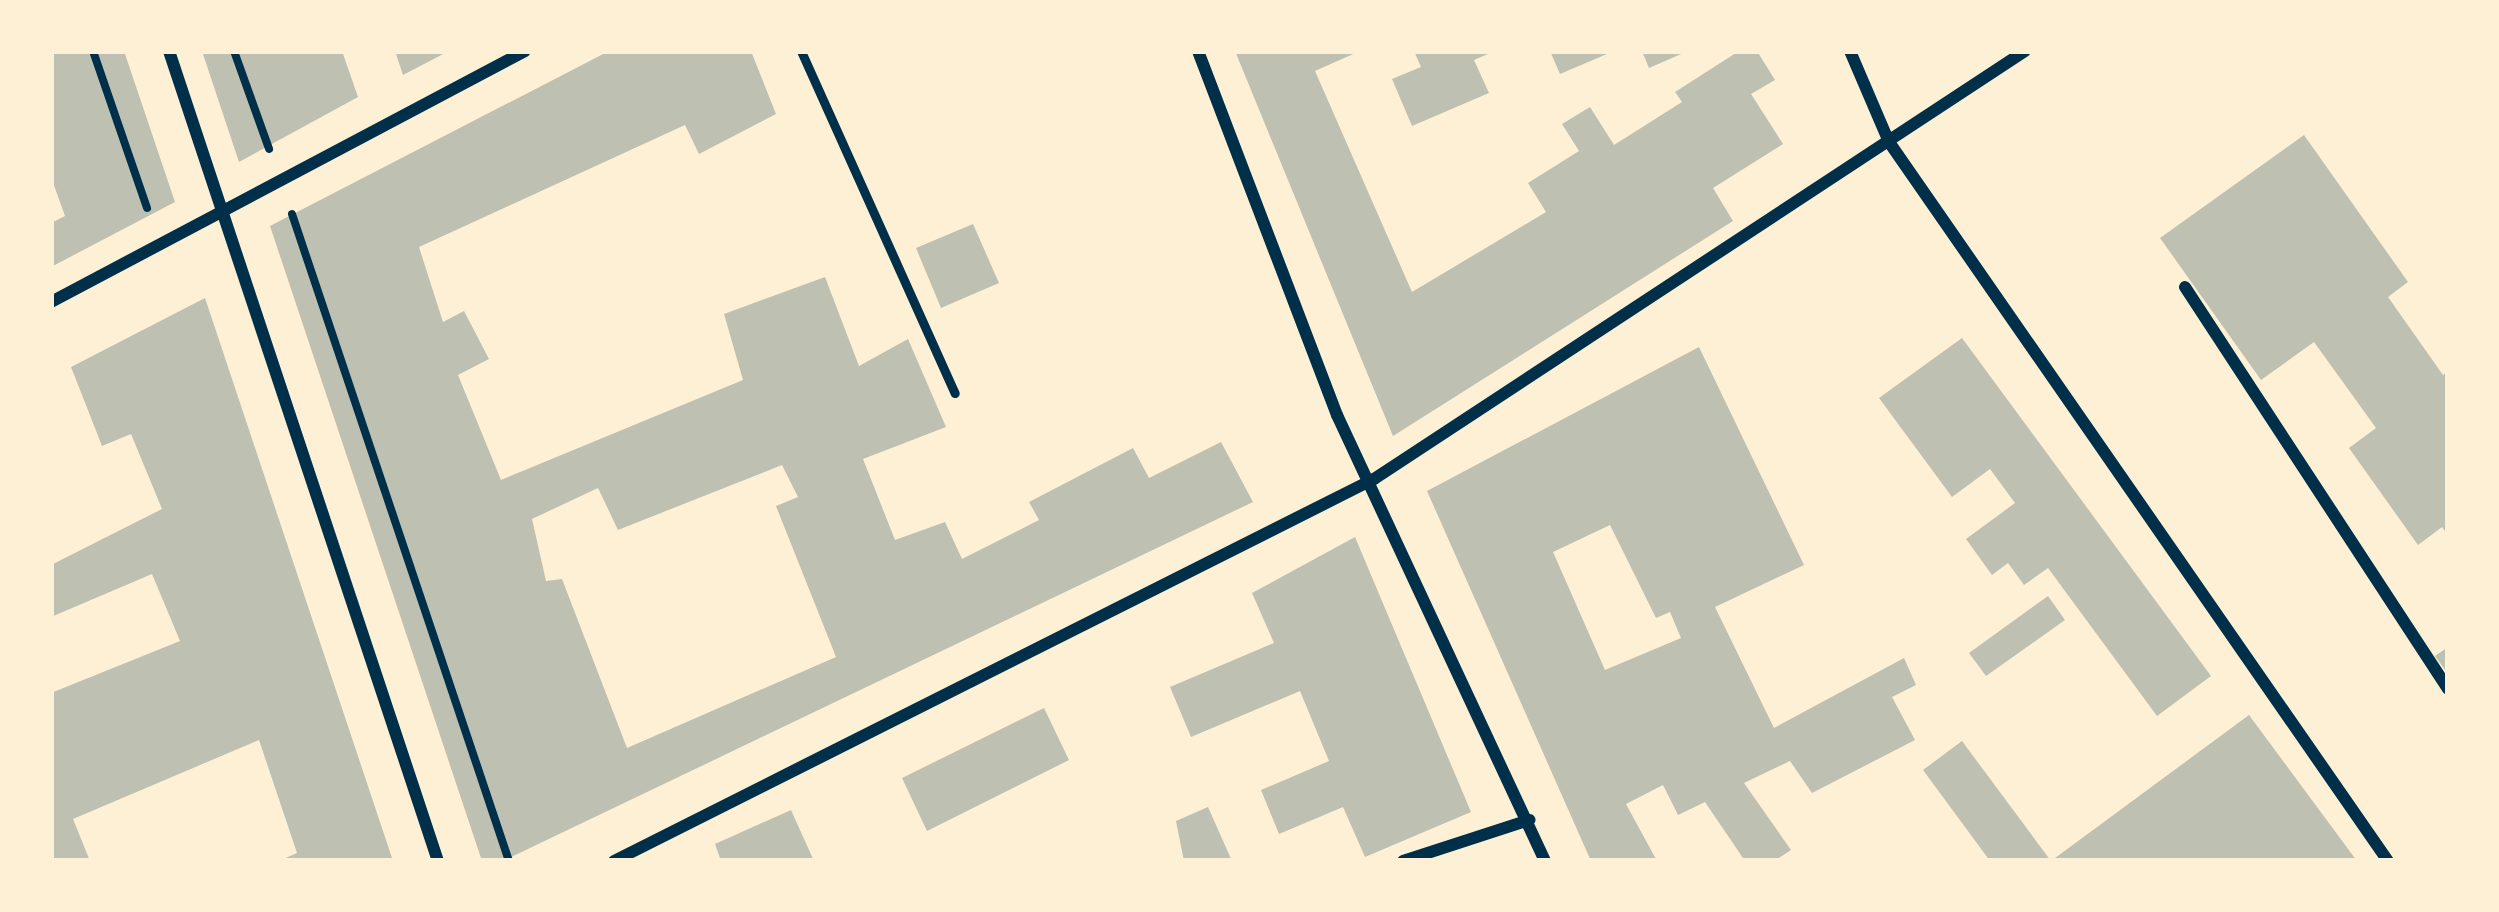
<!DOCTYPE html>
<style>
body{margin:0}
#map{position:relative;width:2499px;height:912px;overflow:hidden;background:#fdf0d5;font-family:"Varela Round",sans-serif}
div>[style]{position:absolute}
.building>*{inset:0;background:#bec0b2}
.path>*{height:8px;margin:-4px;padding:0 4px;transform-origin:4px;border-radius:4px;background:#003049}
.service>*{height:9px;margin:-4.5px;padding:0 4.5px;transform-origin:4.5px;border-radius:4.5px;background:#003049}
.minor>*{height:12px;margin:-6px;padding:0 6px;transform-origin:6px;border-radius:6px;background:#003049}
span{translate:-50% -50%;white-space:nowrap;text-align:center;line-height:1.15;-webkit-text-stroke:9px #fdf0d5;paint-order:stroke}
.frame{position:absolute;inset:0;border:54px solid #fdf0d5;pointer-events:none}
</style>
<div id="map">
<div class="building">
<i style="clip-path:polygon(51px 51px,124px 51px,175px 202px,51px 267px,51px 223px,65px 216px,51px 177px)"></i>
<i style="clip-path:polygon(202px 51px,342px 51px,358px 97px,239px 162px)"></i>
<i style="clip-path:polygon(395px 51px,449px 51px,403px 75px)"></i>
<i style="clip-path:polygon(evenodd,609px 51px,751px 51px,776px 114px,699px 154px,685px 125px,419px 247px,443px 322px,464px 311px,489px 359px,458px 375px,501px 480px,743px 380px,724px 314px,825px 277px,859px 366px,908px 339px,946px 427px,863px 459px,895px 540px,945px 522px,962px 559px,1039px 520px,1029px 502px,1133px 448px,1149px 478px,1221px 442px,1253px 502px,503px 861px,482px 861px,270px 226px,609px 51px,782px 465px,798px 497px,776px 506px,836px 657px,627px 748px,562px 579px,546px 581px,532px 519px,598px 488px,618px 530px,782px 465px)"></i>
<i style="clip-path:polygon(1235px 51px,1360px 51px,1315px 71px,1412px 292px,1546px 212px,1528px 183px,1579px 151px,1562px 124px,1590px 107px,1614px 145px,1682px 102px,1675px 92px,1739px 51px,1757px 51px,1775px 80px,1751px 94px,1783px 144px,1713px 188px,1733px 221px,1393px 436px)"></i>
<i style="clip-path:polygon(1414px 51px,1495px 51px,1474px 60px,1489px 93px,1412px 126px,1392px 79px,1421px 67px)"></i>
<i style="clip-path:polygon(1550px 51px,1614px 51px,1560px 74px)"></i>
<i style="clip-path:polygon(1642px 51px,1688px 51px,1649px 68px)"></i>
<i style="clip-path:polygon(2304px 135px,2408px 282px,2388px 297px,2443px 375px,2448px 371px,2448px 535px,2442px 527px,2418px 545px,2349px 448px,2376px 428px,2314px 342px,2261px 380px,2160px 238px)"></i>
<i style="clip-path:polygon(973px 224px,999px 283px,941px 308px,916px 248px)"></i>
<i style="clip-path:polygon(205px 298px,393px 861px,279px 861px,297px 853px,259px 740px,73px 819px,90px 861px,51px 861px,51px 693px,180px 641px,152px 574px,51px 617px,51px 565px,162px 509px,131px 434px,102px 446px,71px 367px)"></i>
<i style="clip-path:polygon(1962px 338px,2211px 676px,2157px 716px,2048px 568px,2024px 585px,2008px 563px,1992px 575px,1966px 539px,2015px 503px,1990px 469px,1952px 497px,1879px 398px)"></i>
<i style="clip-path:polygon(evenodd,1699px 347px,1804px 565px,1715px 607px,1774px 728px,1904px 658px,1916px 685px,1892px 697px,1915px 740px,1812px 793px,1790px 761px,1744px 783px,1791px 850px,1774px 861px,1745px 861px,1705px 802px,1678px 815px,1663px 785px,1626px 804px,1657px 861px,1591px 861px,1427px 491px,1699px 347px,1610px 525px,1656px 618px,1670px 612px,1681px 638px,1605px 670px,1553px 552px,1610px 525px)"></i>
<i style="clip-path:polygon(1355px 537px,1471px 812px,1365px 857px,1343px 807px,1279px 834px,1261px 790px,1329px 761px,1300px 691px,1191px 737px,1170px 687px,1274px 643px,1252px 593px)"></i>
<i style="clip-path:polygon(2048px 596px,2065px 620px,1986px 676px,1969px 653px)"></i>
<i style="clip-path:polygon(2448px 647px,2448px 674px,2435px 656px)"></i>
<i style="clip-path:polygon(1044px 708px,1069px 760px,927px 831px,902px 778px)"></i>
<i style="clip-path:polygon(2249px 715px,2357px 861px,2051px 861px)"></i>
<i style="clip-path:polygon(1962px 741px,2051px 861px,1990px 861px,1923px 770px)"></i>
<i style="clip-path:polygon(1208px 807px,1232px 861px,1184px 861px,1176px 821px)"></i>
<i style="clip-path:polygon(791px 810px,814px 861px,721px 861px,715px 844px)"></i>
</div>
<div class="path">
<i style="left:93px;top:51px;width:166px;rotate:71deg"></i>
<i style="left:234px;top:51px;width:104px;rotate:70.3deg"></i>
<i style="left:292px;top:214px;width:682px;rotate:71.46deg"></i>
</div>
<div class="service">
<i style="left:801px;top:51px;width:375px;rotate:65.8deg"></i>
</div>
<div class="minor">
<i style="left:169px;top:51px;width:853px;rotate:71.63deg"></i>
<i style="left:1198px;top:51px;width:390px;rotate:69.1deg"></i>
<i style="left:1337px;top:415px;width:492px;rotate:65deg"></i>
<i style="left:1850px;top:51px;width:99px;rotate:66.8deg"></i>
<i style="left:1889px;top:142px;width:875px;rotate:55.24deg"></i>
<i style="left:2185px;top:287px;width:480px;rotate:56.8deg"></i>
<i style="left:51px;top:302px;width:536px;rotate:-27.9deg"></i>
<i style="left:614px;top:861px;width:851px;rotate:-26.69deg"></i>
<i style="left:1374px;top:479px;width:779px;rotate:-33.32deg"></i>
<i style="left:1403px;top:861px;width:133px;rotate:-18deg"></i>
</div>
<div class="frame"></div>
</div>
